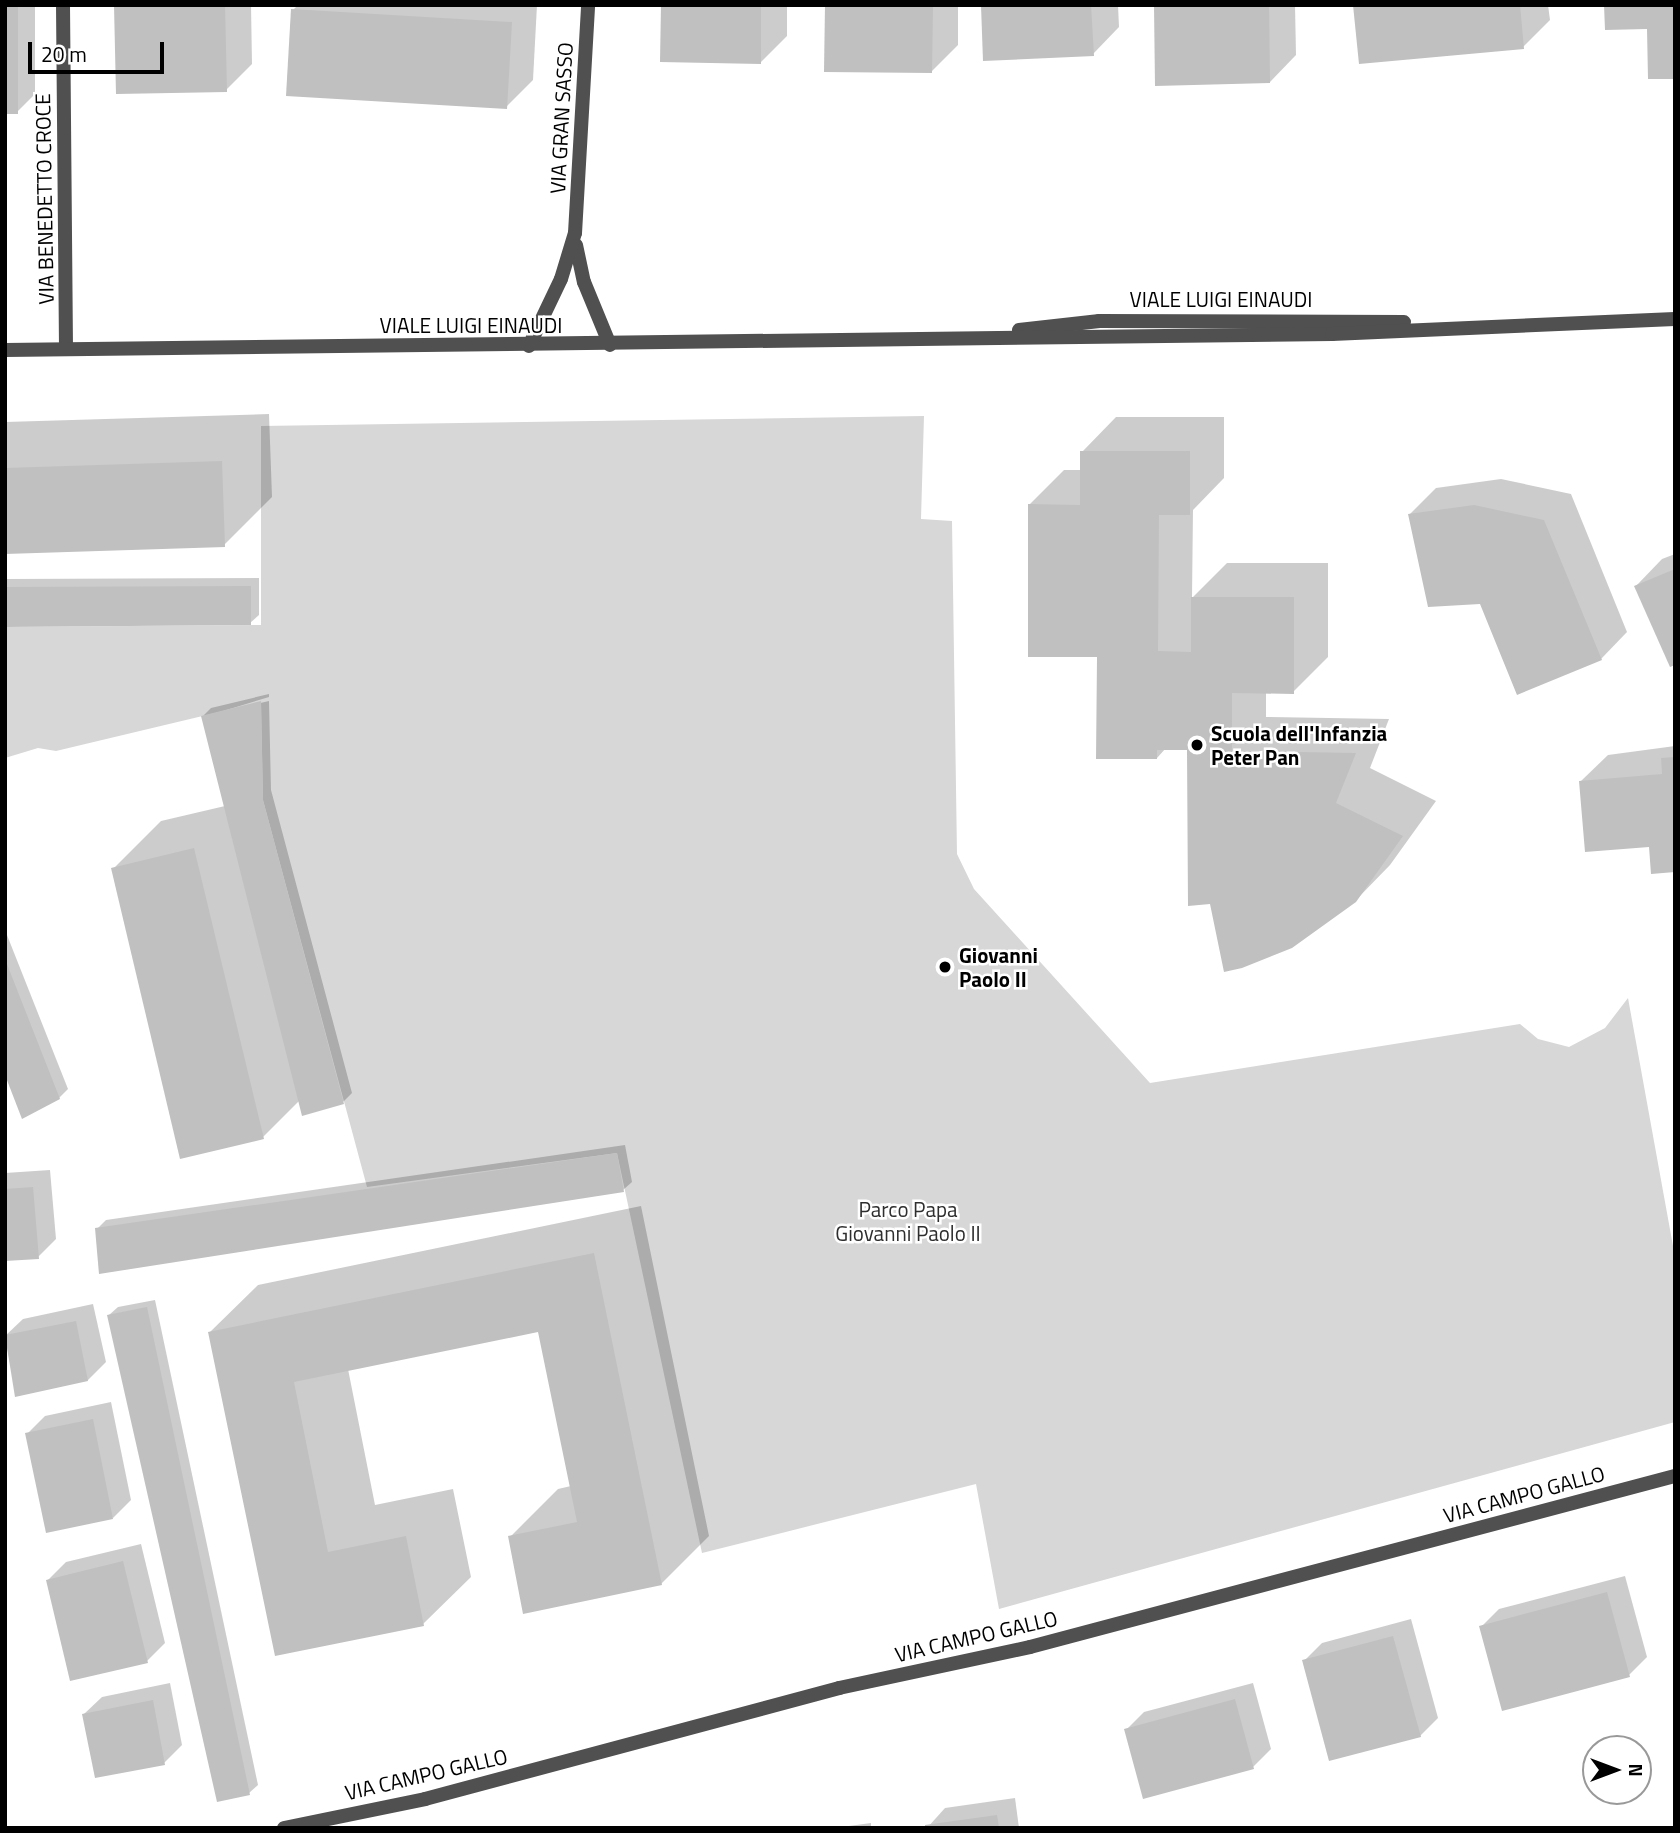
<!DOCTYPE html>
<style>
body{margin:0}
#map{position:relative;width:1680px;height:1833px;overflow:hidden;background:#fff;font-family:"Titillium Web",sans-serif}
div>[style]{position:absolute}
.green>*{inset:0;background:#d7d7d7}
.shadow>*{inset:0;background:#0003}
.building>*{inset:0;background:#c0c0c0}
.street>*{height:14px;margin:-7px;padding:0 7px;transform-origin:7px;border-radius:7px;background:#505050}
.dots>*{width:19px;height:19px;translate:-50% -50%;box-sizing:border-box;border:4px solid #fff;border-radius:50%}
span{translate:-50% -50%;white-space:nowrap;text-align:center;line-height:1.15;-webkit-text-stroke:5px #fff;paint-order:stroke}
.street-label{font-size:21px;color:#000}
.poi-label{font-size:21px;color:#000;font-weight:700}
.left{translate:0 -50%;text-align:left}
.park-label{font-size:21px;color:#2e2e2e}
.frame{position:absolute;inset:0;border:7px solid #000;pointer-events:none}
.north{position:absolute;left:1582px;top:1735px;width:70px;height:70px;box-sizing:border-box;background:#fff;border:2px solid #999;border-radius:50%;rotate:90deg;font-size:19px;font-weight:700;line-height:28px;text-align:center;color:#000}
.north::after{content:'';display:block;margin:auto;width:24px;height:32px;background:#000;clip-path:polygon(50% 0,100% 100%,50% 72%,0 100%)}
.scale{position:absolute;left:28px;top:42px;width:136px;height:32px;box-sizing:border-box;border:4px solid #000;border-top:0;padding-left:9px;font-size:21px;line-height:24px;white-space:nowrap;color:#000;-webkit-text-stroke:5px #fff;paint-order:stroke}
</style>
<div id="map">
<div class="green">
<i style="clip-path:polygon(924px 416px,921px 519px,952px 521px,957px 854px,974px 889px,1150px 1083px,1520px 1024px,1538px 1039px,1569px 1047px,1605px 1028px,1628px 998px,1675px 1257px,1675px 1422px,999px 1609px,976px 1484px,702px 1553px,617px 1153px,367px 1187px,263px 800px,261px 702px,56px 751px,38px 748px,5px 758px,5px 627px,261px 625px,261px 426px)"></i>
</div>
<div class="shadow">
<i style="clip-path:polygon(5px 5px,35px 5px,35px 94px,17px 112px)"></i>
<i style="clip-path:polygon(116px 5px,251px 5px,252px 64px,226px 90px)"></i>
<i style="clip-path:polygon(298px 5px,537px 5px,533px 80px,506px 107px,293px 10px)"></i>
<i style="clip-path:polygon(662px 5px,787px 5px,787px 36px,760px 63px)"></i>
<i style="clip-path:polygon(826px 5px,958px 5px,958px 45px,931px 72px)"></i>
<i style="clip-path:polygon(983px 5px,1118px 5px,1119px 27px,1093px 54px)"></i>
<i style="clip-path:polygon(1156px 5px,1295px 5px,1296px 55px,1270px 82px)"></i>
<i style="clip-path:polygon(1355px 5px,1548px 5px,1550px 20px,1523px 47px)"></i>
<i style="clip-path:polygon(269px 414px,272px 497px,224px 545px,5px 552px,5px 422px)"></i>
<i style="clip-path:polygon(1116px 417px,1224px 417px,1224px 478px,1193px 510px,1192px 598px,1227px 563px,1328px 563px,1328px 657px,1293px 692px,1266px 692px,1266px 717px,1389px 719px,1370px 768px,1436px 801px,1390px 865px,1355px 901px,1189px 748px,1166px 748px,1157px 758px,1098px 656px,1029px 505px,1064px 470px,1082px 470px,1082px 452px)"></i>
<i style="clip-path:polygon(1501px 479px,1571px 494px,1627px 632px,1601px 659px,1481px 602px,1410px 514px,1436px 488px)"></i>
<i style="clip-path:polygon(1675px 554px,1675px 663px,1636px 586px,1662px 559px)"></i>
<i style="clip-path:polygon(259px 578px,259px 615px,250px 623px,5px 625px,5px 579px)"></i>
<i style="clip-path:polygon(269px 694px,269px 697px,210px 715px,269px 701px,271px 790px,352px 1093px,343px 1102px,299px 1101px,263px 1137px,113px 869px,161px 821px,225px 806px,203px 716px,211px 708px)"></i>
<i style="clip-path:polygon(1675px 746px,1675px 870px,1581px 781px,1608px 755px)"></i>
<i style="clip-path:polygon(5px 930px,68px 1089px,59px 1098px,5px 1075px)"></i>
<i style="clip-path:polygon(625px 1145px,632px 1182px,623px 1190px,97px 1229px,106px 1220px)"></i>
<i style="clip-path:polygon(50px 1170px,56px 1239px,38px 1257px,5px 1260px,5px 1173px)"></i>
<i style="clip-path:polygon(641px 1206px,709px 1536px,661px 1584px,510px 1537px,558px 1489px,571px 1486px,540px 1330px,348px 1369px,375px 1505px,453px 1489px,471px 1577px,423px 1624px,276px 1654px,210px 1332px,258px 1285px)"></i>
<i style="clip-path:polygon(155px 1300px,258px 1785px,249px 1793px,109px 1315px,118px 1307px)"></i>
<i style="clip-path:polygon(93px 1304px,106px 1362px,88px 1380px,16px 1395px,5px 1336px,23px 1319px)"></i>
<i style="clip-path:polygon(111px 1402px,131px 1500px,113px 1518px,27px 1434px,45px 1416px)"></i>
<i style="clip-path:polygon(141px 1544px,165px 1643px,147px 1661px,48px 1580px,66px 1562px)"></i>
<i style="clip-path:polygon(1625px 1576px,1647px 1657px,1629px 1675px,1481px 1627px,1499px 1609px)"></i>
<i style="clip-path:polygon(1411px 1619px,1438px 1718px,1420px 1736px,1304px 1661px,1322px 1643px)"></i>
<i style="clip-path:polygon(170px 1683px,182px 1745px,164px 1763px,84px 1714px,102px 1697px)"></i>
<i style="clip-path:polygon(1253px 1683px,1271px 1749px,1253px 1767px,1126px 1730px,1144px 1712px)"></i>
<i style="clip-path:polygon(1015px 1798px,1019px 1828px,927px 1828px,945px 1808px)"></i>
<i style="clip-path:polygon(871px 1823px,871px 1828px,834px 1828px)"></i>
</div>
<div class="building">
<i style="clip-path:polygon(5px 5px,18px 5px,18px 114px,5px 114px)"></i>
<i style="clip-path:polygon(114px 5px,225px 5px,227px 92px,116px 94px)"></i>
<i style="clip-path:polygon(661px 5px,761px 5px,761px 64px,660px 62px)"></i>
<i style="clip-path:polygon(825px 5px,933px 5px,932px 73px,824px 72px)"></i>
<i style="clip-path:polygon(981px 5px,1091px 5px,1094px 56px,983px 61px)"></i>
<i style="clip-path:polygon(1154px 5px,1269px 5px,1270px 83px,1155px 86px)"></i>
<i style="clip-path:polygon(1353px 5px,1520px 5px,1524px 49px,1359px 64px)"></i>
<i style="clip-path:polygon(1604px 5px,1675px 5px,1675px 79px,1648px 79px,1647px 29px,1605px 30px)"></i>
<i style="clip-path:polygon(291px 9px,512px 22px,507px 109px,286px 96px)"></i>
<i style="clip-path:polygon(1080px 451px,1190px 451px,1190px 515px,1159px 515px,1158px 651px,1191px 652px,1191px 597px,1294px 597px,1294px 694px,1232px 693px,1232px 751px,1356px 753px,1336px 803px,1403px 836px,1356px 902px,1292px 948px,1242px 968px,1224px 972px,1210px 904px,1188px 906px,1187px 750px,1157px 750px,1157px 759px,1096px 759px,1097px 657px,1028px 657px,1028px 504px,1080px 505px)"></i>
<i style="clip-path:polygon(222px 461px,225px 547px,5px 554px,5px 468px)"></i>
<i style="clip-path:polygon(1474px 505px,1544px 520px,1602px 660px,1517px 695px,1480px 604px,1428px 607px,1408px 514px)"></i>
<i style="clip-path:polygon(1675px 569px,1675px 665px,1670px 667px,1634px 586px)"></i>
<i style="clip-path:polygon(251px 586px,251px 625px,5px 627px,5px 587px)"></i>
<i style="clip-path:polygon(261px 701px,263px 800px,344px 1104px,302px 1116px,201px 716px)"></i>
<i style="clip-path:polygon(1675px 757px,1675px 872px,1651px 874px,1649px 847px,1585px 852px,1579px 781px,1662px 774px,1661px 758px)"></i>
<i style="clip-path:polygon(194px 848px,264px 1139px,180px 1159px,111px 868px)"></i>
<i style="clip-path:polygon(5px 959px,60px 1099px,22px 1119px,5px 1075px)"></i>
<i style="clip-path:polygon(617px 1153px,624px 1192px,99px 1274px,95px 1228px)"></i>
<i style="clip-path:polygon(33px 1187px,39px 1259px,5px 1261px,5px 1189px)"></i>
<i style="clip-path:polygon(594px 1253px,662px 1585px,523px 1614px,508px 1536px,577px 1522px,538px 1332px,294px 1382px,328px 1552px,406px 1536px,424px 1626px,275px 1656px,208px 1332px)"></i>
<i style="clip-path:polygon(147px 1307px,250px 1795px,217px 1802px,107px 1315px)"></i>
<i style="clip-path:polygon(76px 1321px,88px 1381px,15px 1397px,5px 1335px)"></i>
<i style="clip-path:polygon(93px 1419px,113px 1519px,46px 1533px,25px 1433px)"></i>
<i style="clip-path:polygon(123px 1561px,148px 1663px,70px 1681px,46px 1580px)"></i>
<i style="clip-path:polygon(1607px 1592px,1630px 1677px,1502px 1711px,1479px 1626px)"></i>
<i style="clip-path:polygon(1393px 1636px,1421px 1737px,1329px 1761px,1302px 1660px)"></i>
<i style="clip-path:polygon(1235px 1699px,1254px 1769px,1143px 1799px,1124px 1729px)"></i>
<i style="clip-path:polygon(153px 1700px,165px 1765px,95px 1778px,82px 1714px)"></i>
<i style="clip-path:polygon(997px 1815px,999px 1828px,925px 1828px,925px 1825px)"></i>
</div>
<div class="street">
<i style="left:63px;top:5px;width:344px;rotate:89.5deg"></i>
<i style="left:576px;top:245px;width:38px;rotate:78deg"></i>
<i style="left:584px;top:282px;width:68px;rotate:67.6deg"></i>
<i style="left:1019px;top:330px;width:81px;rotate:-6.4deg"></i>
<i style="left:1099px;top:321px;width:305px;rotate:0.2deg"></i>
<i style="left:529px;top:346px;width:74px;rotate:-64.5deg"></i>
<i style="left:561px;top:279px;width:48px;rotate:-73.1deg"></i>
<i style="left:575px;top:233px;width:228px;rotate:-86.7deg"></i>
<i style="left:5px;top:350px;width:1327px;rotate:-0.69deg"></i>
<i style="left:1332px;top:334px;width:343px;rotate:-2.5deg"></i>
<i style="left:284px;top:1828px;width:144px;rotate:-11.6deg"></i>
<i style="left:425px;top:1799px;width:429px;rotate:-15deg"></i>
<i style="left:839px;top:1688px;width:195px;rotate:-12.1deg"></i>
<i style="left:1030px;top:1647px;width:667px;rotate:-14.85deg"></i>
</div>
<div class="dots">
<i style="left:1197px;top:745px;background:#000"></i>
<i style="left:945px;top:967px;background:#000"></i>
</div>
<div class="street-label">
<span style="left:561px;top:118px;rotate:-87deg">VIA GRAN SASSO</span>
<span style="left:44px;top:199px;rotate:-91deg">VIA BENEDETTO CROCE</span>
<span style="left:1221px;top:299px">VIALE LUIGI EINAUDI</span>
<span style="left:471px;top:325px">VIALE LUIGI EINAUDI</span>
<span style="left:1524px;top:1494px;rotate:-15deg">VIA CAMPO GALLO</span>
<span style="left:976px;top:1636px;rotate:-13deg">VIA CAMPO GALLO</span>
<span style="left:426px;top:1774px;rotate:-13deg">VIA CAMPO GALLO</span>
</div>
<div class="poi-label">
<span class="left" style="left:1211px;top:745px">Scuola dell'Infanzia<br>Peter Pan</span>
<span class="left" style="left:959px;top:967px">Giovanni<br>Paolo II</span>
</div>
<div class="park-label">
<span style="left:908px;top:1221px">Parco Papa<br>Giovanni Paolo II</span>
</div>
<div class="frame"></div>
<div class="north">N</div>
<div class="scale">20 m</div>
</div>
